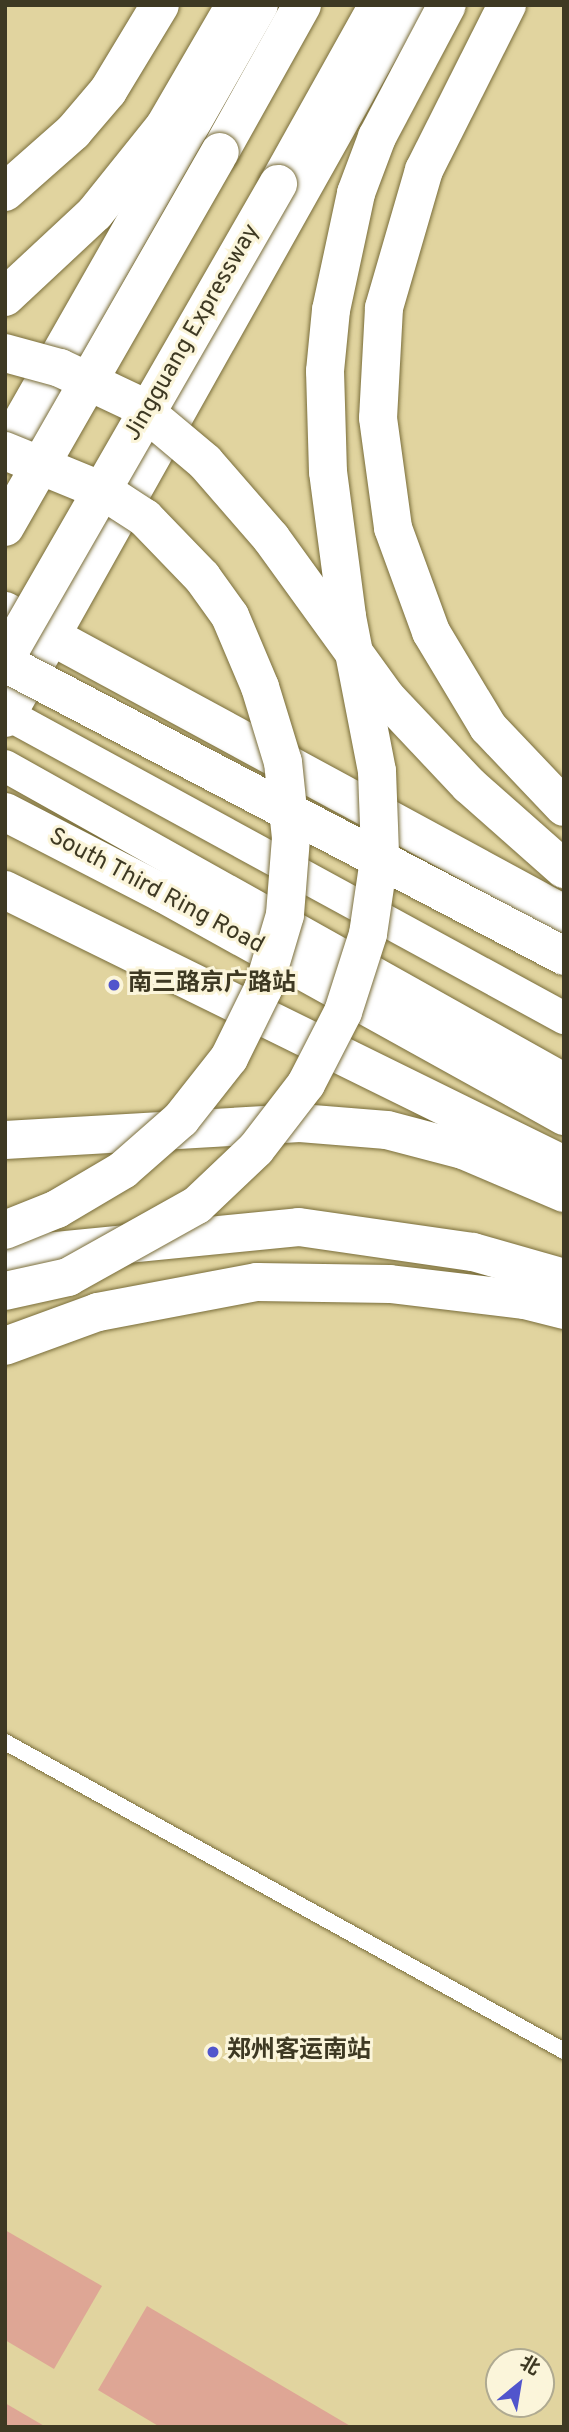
<!DOCTYPE html>
<meta charset="utf-8">
<style>
body{margin:0}
#map{position:relative;width:569px;height:2432px;overflow:hidden;background:#e1d49f;font-family:Overpass,"Noto Sans SC",sans-serif}
div>[style]{position:absolute}
.building>*{inset:0;background:#dea695}
.roads{filter:drop-shadow(0 0 2px #796d3a) drop-shadow(0 0 2px #796d3a)}
.service>*{height:16px;margin:-8px;padding:0 8px;transform-origin:8px;border-radius:8px;background:#fff}
.minor>*{height:32px;margin:-16px;padding:0 16px;transform-origin:16px;border-radius:16px;background:#fff}
.tertiary>*{height:38px;margin:-19px;padding:0 19px;transform-origin:19px;border-radius:19px;background:#fff}
.secondary>*{height:38px;margin:-19px;padding:0 19px;transform-origin:19px;border-radius:19px;background:#fff}
.trunk>*{height:38px;margin:-19px;padding:0 19px;transform-origin:19px;border-radius:19px;background:#fff}
.bridges{filter:drop-shadow(0 0 2px #796d3a) drop-shadow(0 0 2px #796d3a)}
.trunk-bridge>*{height:38px;margin:-19px;padding:0 19px;transform-origin:19px;border-radius:19px;background:#fff}
.dots>*{width:19px;height:19px;translate:-50% -50%;box-sizing:border-box;border:4px solid #fbf5da;border-radius:50%}
span{translate:-50% -50%;white-space:nowrap;text-align:center;line-height:1.15;-webkit-text-stroke:6px #fbf5da;paint-order:stroke}
.street-label{font-size:24px;color:#3e3923}
.poi-label{font-size:24px;color:#3e3923;font-weight:700}
.left{translate:0 -50%;text-align:left}
.frame{position:absolute;inset:0;border:7px solid #3e3923;pointer-events:none}
.north{position:absolute;left:485px;top:2348px;width:70px;height:70px;box-sizing:border-box;background:#fbf5da;border:2px solid #afaa91;border-radius:50%;rotate:30deg;font-size:19px;font-weight:700;line-height:28px;text-align:center;color:#3e3923}
.north::after{content:'';display:block;margin:auto;width:24px;height:32px;background:#5155cc;clip-path:polygon(50% 0,100% 100%,50% 72%,0 100%)}
</style>
<div id="map">
<div class="building">
<i style="clip-path:polygon(5px 2230px,102px 2286px,54px 2369px,5px 2340px)"></i>
<i style="clip-path:polygon(147px 2306px,352px 2427px,160px 2427px,98px 2390px)"></i>
<i style="clip-path:polygon(5px 2403px,46px 2427px,5px 2427px)"></i>
</div>
<div class="roads">
<div class="service">
<i style="left:5px;top:1742px;width:639px;rotate:28.93deg"></i>
</div>
<div class="minor">
<i style="left:5px;top:713px;width:637px;rotate:28.62deg"></i>
<i style="left:5px;top:766px;width:641px;rotate:29.25deg"></i>
</div>
<div class="tertiary">
<i style="left:5px;top:890px;width:623px;rotate:26.19deg"></i>
</div>
<div class="secondary">
<i style="left:5px;top:451px;width:513px;rotate:-60.34deg"></i>
<i style="left:5px;top:718px;width:818px;rotate:-60.71deg"></i>
<i style="left:5px;top:1256px;width:295px;rotate:-5.6deg"></i>
<i style="left:299px;top:1227px;width:176px;rotate:8.2deg"></i>
<i style="left:473px;top:1252px;width:95px;rotate:15.9deg"></i>
</div>
<div class="trunk">
<i style="left:507px;top:5px;width:185px;rotate:116.7deg"></i>
<i style="left:424px;top:170px;width:144px;rotate:106.2deg"></i>
<i style="left:384px;top:308px;width:110px;rotate:93.1deg"></i>
<i style="left:378px;top:418px;width:111px;rotate:82.2deg"></i>
<i style="left:393px;top:528px;width:111px;rotate:69.9deg"></i>
<i style="left:431px;top:632px;width:111px;rotate:59deg"></i>
<i style="left:488px;top:727px;width:110px;rotate:46.5deg"></i>
<i style="left:220px;top:152px;width:168px;rotate:-60.8deg"></i>
<i style="left:278px;top:184px;width:205px;rotate:-60.8deg"></i>
<i style="left:5px;top:192px;width:91px;rotate:-41.4deg"></i>
<i style="left:73px;top:132px;width:54px;rotate:-49.5deg"></i>
<i style="left:108px;top:91px;width:100px;rotate:-58.8deg"></i>
<i style="left:5px;top:297px;width:123px;rotate:-43deg"></i>
<i style="left:95px;top:213px;width:110px;rotate:-51.3deg"></i>
<i style="left:164px;top:127px;width:141px;rotate:-59.8deg"></i>
<i style="left:5px;top:611px;width:636px;rotate:28.46deg"></i>
<i style="left:5px;top:812px;width:177px;rotate:27.3deg"></i>
<i style="left:162px;top:893px;width:460px;rotate:29deg"></i>
<i style="left:5px;top:1140px;width:295px;rotate:-3.3deg"></i>
<i style="left:300px;top:1123px;width:87px;rotate:4.6deg"></i>
<i style="left:387px;top:1130px;width:79px;rotate:14.7deg"></i>
<i style="left:463px;top:1150px;width:110px;rotate:23.1deg"></i>
<i style="left:5px;top:1346px;width:99px;rotate:-20.1deg"></i>
<i style="left:98px;top:1312px;width:162px;rotate:-10.7deg"></i>
<i style="left:257px;top:1282px;width:133px;rotate:0.9deg"></i>
<i style="left:390px;top:1284px;width:136px;rotate:6.8deg"></i>
<i style="left:525px;top:1300px;width:40px;rotate:14.4deg"></i>
</div>
</div>
<div class="bridges">
<div class="trunk-bridge">
<i style="left:5px;top:353px;width:57px;rotate:15.3deg"></i>
<i style="left:60px;top:368px;width:84px;rotate:25.3deg"></i>
<i style="left:136px;top:404px;width:90px;rotate:40deg"></i>
<i style="left:205px;top:462px;width:101px;rotate:49deg"></i>
<i style="left:271px;top:538px;width:196px;rotate:54.1deg"></i>
<i style="left:386px;top:697px;width:121px;rotate:46.7deg"></i>
<i style="left:469px;top:785px;width:127px;rotate:41.5deg"></i>
<i style="left:5px;top:451px;width:108px;rotate:22.3deg"></i>
<i style="left:105px;top:492px;width:48px;rotate:33deg"></i>
<i style="left:145px;top:518px;width:82px;rotate:46deg"></i>
<i style="left:202px;top:577px;width:48px;rotate:54.3deg"></i>
<i style="left:230px;top:616px;width:77px;rotate:67.1deg"></i>
<i style="left:260px;top:687px;width:78px;rotate:73deg"></i>
<i style="left:283px;top:762px;width:76px;rotate:84deg"></i>
<i style="left:291px;top:838px;width:77px;rotate:94.5deg"></i>
<i style="left:285px;top:915px;width:77px;rotate:106.6deg"></i>
<i style="left:263px;top:989px;width:77px;rotate:116.2deg"></i>
<i style="left:229px;top:1058px;width:78px;rotate:128.2deg"></i>
<i style="left:181px;top:1119px;width:77px;rotate:138.7deg"></i>
<i style="left:123px;top:1170px;width:77px;rotate:149.4deg"></i>
<i style="left:57px;top:1209px;width:56px;rotate:158deg"></i>
<i style="left:5px;top:527px;width:432px;rotate:-60.2deg"></i>
<i style="left:5px;top:659px;width:548px;rotate:-60.11deg"></i>
<i style="left:5px;top:663px;width:631px;rotate:27.66deg"></i>
<i style="left:5px;top:1291px;width:65px;rotate:-12.5deg"></i>
<i style="left:68px;top:1277px;width:148px;rotate:-29.2deg"></i>
<i style="left:197px;top:1205px;width:81px;rotate:-43.5deg"></i>
<i style="left:256px;top:1149px;width:82px;rotate:-52.4deg"></i>
<i style="left:306px;top:1084px;width:81px;rotate:-62.8deg"></i>
<i style="left:343px;top:1012px;width:82px;rotate:-72.2deg"></i>
<i style="left:368px;top:934px;width:82px;rotate:-81.6deg"></i>
<i style="left:380px;top:853px;width:82px;rotate:-92.1deg"></i>
<i style="left:377px;top:771px;width:158px;rotate:-101deg"></i>
<i style="left:347px;top:616px;width:145px;rotate:-97.5deg"></i>
<i style="left:328px;top:472px;width:101px;rotate:-91.7deg"></i>
<i style="left:325px;top:371px;width:61px;rotate:-84.4deg"></i>
<i style="left:331px;top:310px;width:120px;rotate:-77.9deg"></i>
<i style="left:356px;top:193px;width:60px;rotate:-69.4deg"></i>
<i style="left:377px;top:137px;width:149px;rotate:-62.1deg"></i>
</div>
</div>
<div class="dots">
<i style="left:114px;top:985px;background:#5155cc"></i>
<i style="left:213px;top:2052px;background:#5155cc"></i>
</div>
<div class="street-label">
<span style="left:193px;top:333px;rotate:-60deg">Jingguang Expressway</span>
<span style="left:156px;top:892px;rotate:28deg">South Third Ring Road</span>
</div>
<div class="poi-label">
<span class="left" style="left:128px;top:985px">南三路京广路站</span>
<span class="left" style="left:227px;top:2052px">郑州客运南站</span>
</div>
<div class="frame"></div>
<div class="north">北</div>
</div>
